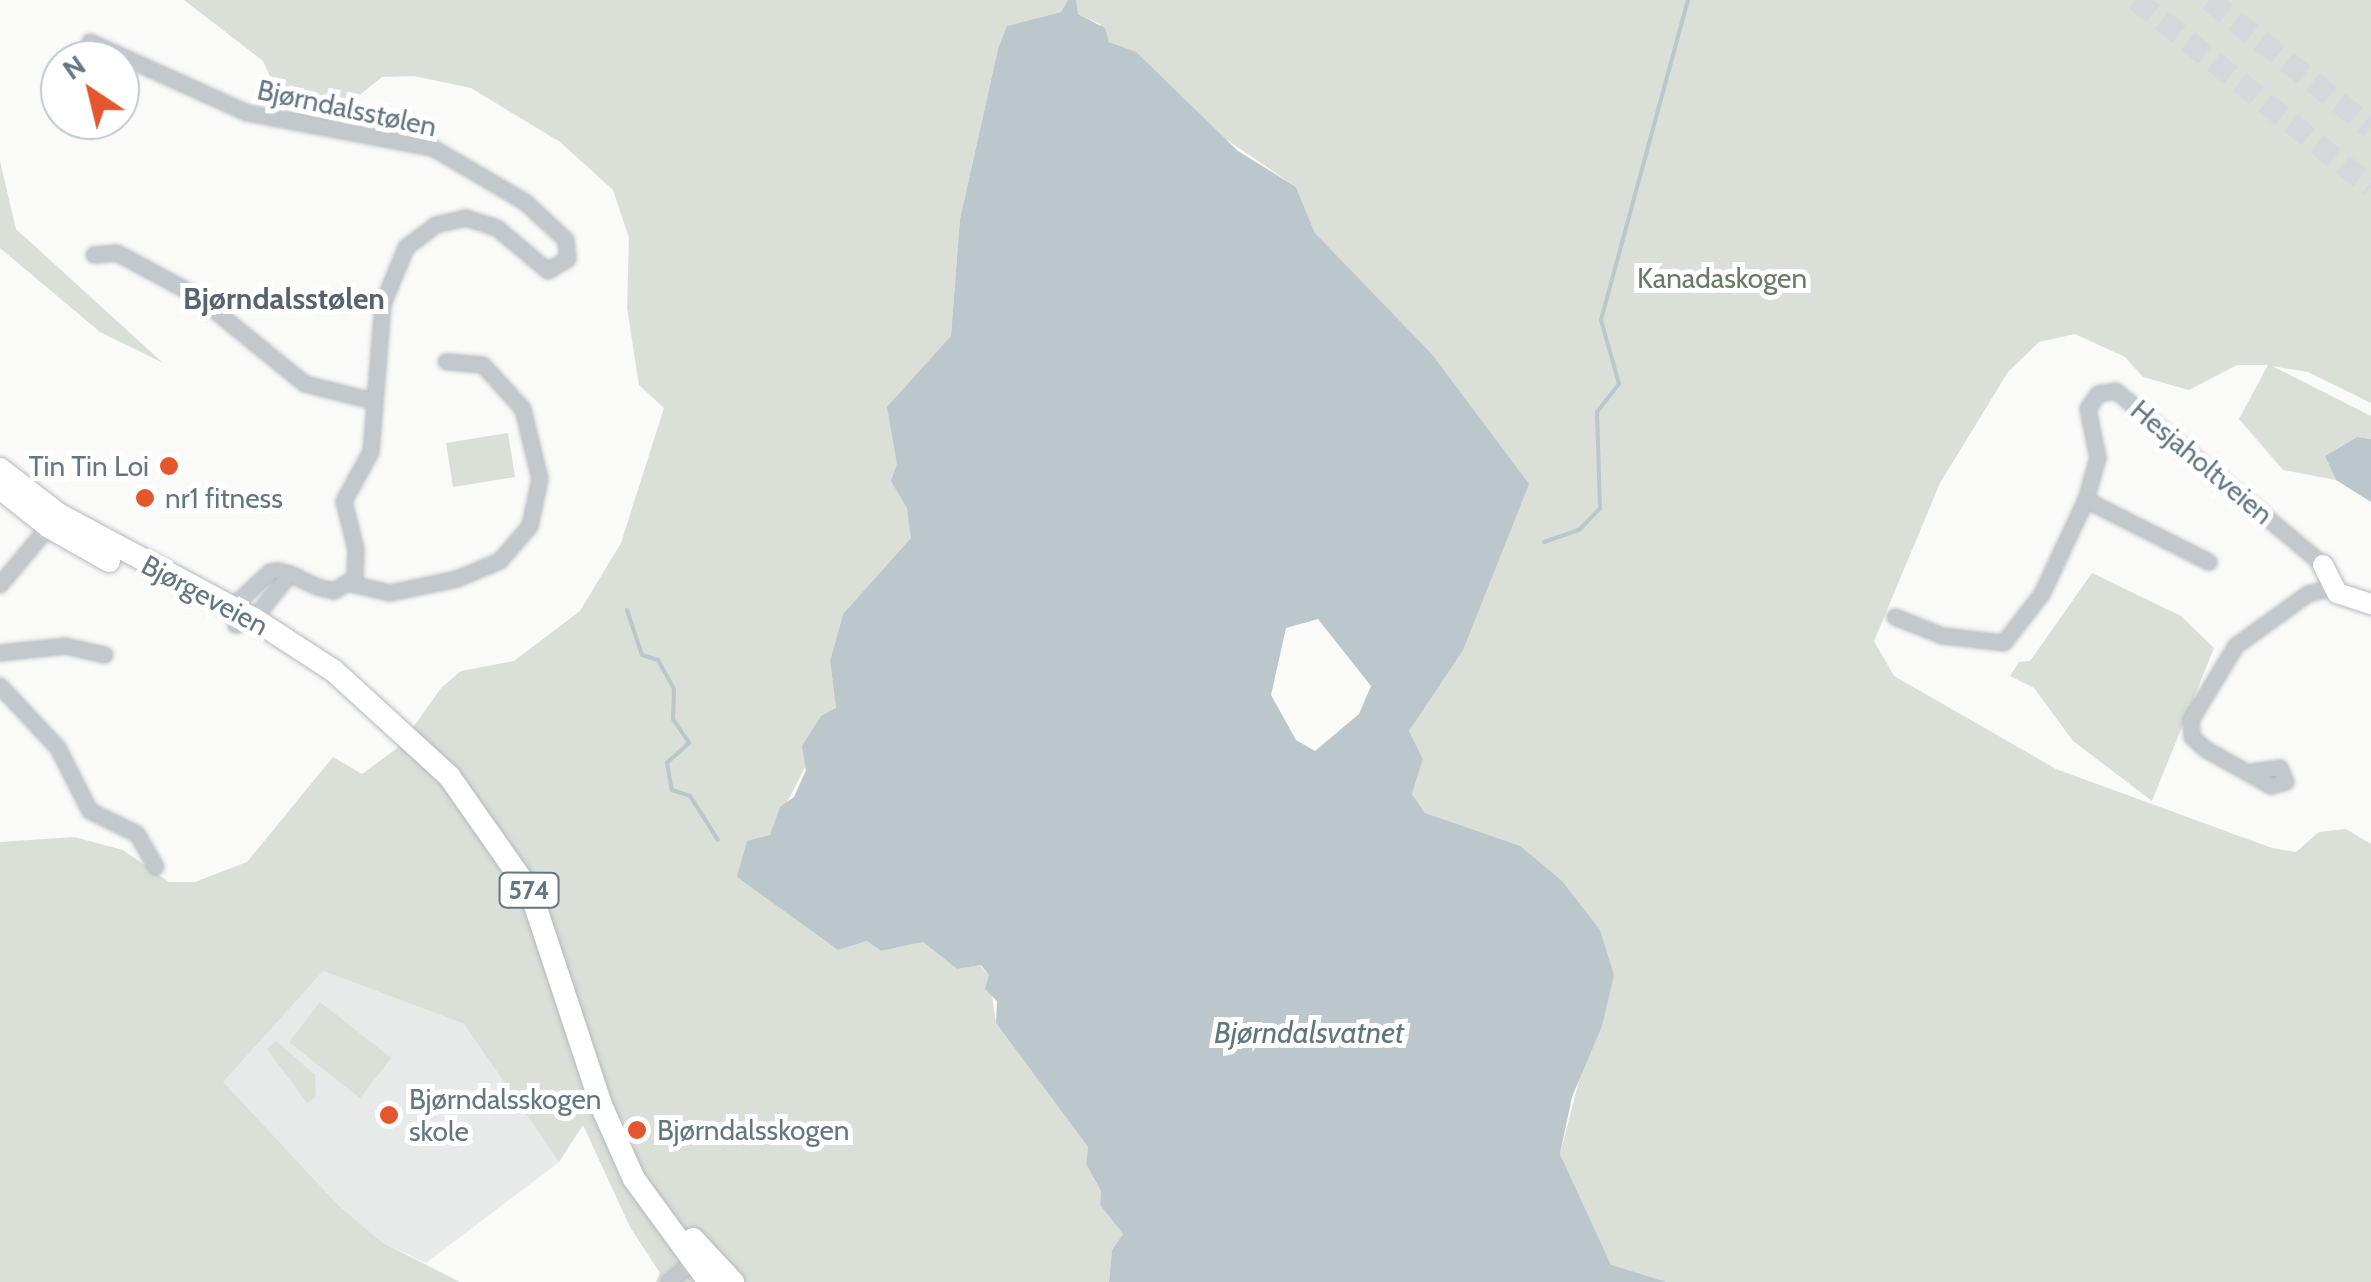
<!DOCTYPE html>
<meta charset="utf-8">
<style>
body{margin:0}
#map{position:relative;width:2371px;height:1282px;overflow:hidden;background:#fafaf8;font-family:Cabin,sans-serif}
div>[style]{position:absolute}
.built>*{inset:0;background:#e8e9e9}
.green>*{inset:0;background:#dadfd7}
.water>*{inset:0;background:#bbc7cb}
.stream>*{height:4px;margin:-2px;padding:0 2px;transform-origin:2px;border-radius:2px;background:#bbc7cb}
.primary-tunnel>*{height:22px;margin-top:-11px;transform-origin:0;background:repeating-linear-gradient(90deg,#d5d9db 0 22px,transparent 0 33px)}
.roads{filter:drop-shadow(0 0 2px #b3babf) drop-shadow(0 0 2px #b3babf)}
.minor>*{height:14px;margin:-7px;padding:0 7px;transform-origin:7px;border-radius:7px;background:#c3c8cc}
.secondary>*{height:20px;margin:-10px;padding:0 10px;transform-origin:10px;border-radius:10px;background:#fff}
.primary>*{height:22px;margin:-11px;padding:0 11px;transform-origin:11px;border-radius:11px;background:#fff}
.dots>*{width:28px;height:28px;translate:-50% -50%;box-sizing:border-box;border:5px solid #fff;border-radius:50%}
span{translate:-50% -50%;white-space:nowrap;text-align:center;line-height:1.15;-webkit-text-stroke:10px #fff;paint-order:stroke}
.shield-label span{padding:2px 8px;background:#fff;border:2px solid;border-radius:8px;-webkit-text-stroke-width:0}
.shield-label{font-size:25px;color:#657683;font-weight:700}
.street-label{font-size:28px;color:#657683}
.park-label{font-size:28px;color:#687a64}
.poi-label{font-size:28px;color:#657683}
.right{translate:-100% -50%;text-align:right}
.left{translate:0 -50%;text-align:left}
.neighbourhood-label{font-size:30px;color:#57646e;font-weight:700}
.water-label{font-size:30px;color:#60757c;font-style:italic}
.north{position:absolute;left:40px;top:40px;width:100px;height:100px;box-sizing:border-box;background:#fff;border:2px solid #c1c8cd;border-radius:50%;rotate:325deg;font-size:28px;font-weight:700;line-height:40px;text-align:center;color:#657683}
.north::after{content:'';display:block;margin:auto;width:35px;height:45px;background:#e4572e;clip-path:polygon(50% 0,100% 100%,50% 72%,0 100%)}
</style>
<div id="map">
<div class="built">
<i style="clip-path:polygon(323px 971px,464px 1024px,559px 1162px,426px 1263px,383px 1243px,339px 1206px,222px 1082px)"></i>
</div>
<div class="green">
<i style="clip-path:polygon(184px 0,1068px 0,1061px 12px,1008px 26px,998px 49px,960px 219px,951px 336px,917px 376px,919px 486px,911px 538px,843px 614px,830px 661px,836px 708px,770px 835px,805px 926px,838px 950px,867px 941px,881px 951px,923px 942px,957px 969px,980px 965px,989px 975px,996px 1023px,1088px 1147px,1086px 1164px,1101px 1191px,1100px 1205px,1123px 1234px,1112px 1250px,1109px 1282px,656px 1282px,660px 1273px,630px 1227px,583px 1125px,559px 1162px,464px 1024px,323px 971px,223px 1082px,339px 1206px,383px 1243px,460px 1282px,0 1282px,0 842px,74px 837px,123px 850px,169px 882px,195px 882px,247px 862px,333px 757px,362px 774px,400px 746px,441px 688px,461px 671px,514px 661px,580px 611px,621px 543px,664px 408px,639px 385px,627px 308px,629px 238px,613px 190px,560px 142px,471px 88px,414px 76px,382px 77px,324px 124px,288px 116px,263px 61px)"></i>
<i style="clip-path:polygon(1075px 0,2371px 0,2371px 403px,2308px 372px,2272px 366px,2371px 416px,2371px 439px,2357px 437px,2325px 456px,2336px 480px,2283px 470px,2239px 419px,2268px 365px,2237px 365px,2189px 390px,2143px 377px,2125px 357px,2075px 334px,2039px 342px,2008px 372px,1940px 483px,1874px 641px,1894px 676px,2056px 769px,2272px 848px,2296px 852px,2319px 832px,2346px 829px,2371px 844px,2371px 1282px,1667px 1282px,1611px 1266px,1560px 1154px,1582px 1069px,1469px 831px,1425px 813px,1412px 794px,1423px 759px,1409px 731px,1424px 707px,1431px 353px,1315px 233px,1296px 187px,1211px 129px,1136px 53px,1109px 42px,1100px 24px,1078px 14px)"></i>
<i style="clip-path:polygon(0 161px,16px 229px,163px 363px,100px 332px,0 248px)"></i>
<i style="clip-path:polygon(508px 433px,515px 477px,453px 487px,446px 443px)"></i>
<i style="clip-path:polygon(2092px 573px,2181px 616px,2214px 648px,2152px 801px,2073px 741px,2034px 688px,2010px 676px,2019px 662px,2030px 661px)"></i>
<i style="clip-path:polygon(320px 1002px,391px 1058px,360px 1098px,289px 1042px)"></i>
<i style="clip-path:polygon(276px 1041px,315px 1075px,316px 1097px,307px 1103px,267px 1049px)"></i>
</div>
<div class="water">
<i style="clip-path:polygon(evenodd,1068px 0,1076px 0,1078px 14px,1105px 28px,1109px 42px,1136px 52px,1238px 151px,1296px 187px,1315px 233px,1431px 353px,1529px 484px,1463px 650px,1409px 731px,1423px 759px,1412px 794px,1425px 813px,1520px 846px,1562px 881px,1600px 930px,1614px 975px,1602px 1026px,1572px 1097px,1560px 1154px,1611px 1265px,1667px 1282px,1109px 1282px,1112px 1250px,1123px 1234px,1100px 1205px,1101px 1191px,1086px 1164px,1088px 1147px,996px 1023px,997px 1001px,985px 989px,989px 975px,981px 965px,957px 969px,923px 942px,881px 951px,867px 941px,838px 950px,737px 877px,747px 841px,770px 835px,780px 807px,794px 797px,806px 770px,802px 746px,821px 716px,836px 708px,830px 661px,843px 614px,911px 538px,907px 508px,891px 481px,897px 464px,887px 407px,951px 336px,960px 219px,998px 49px,1007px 26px,1061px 12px,1068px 0,1318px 619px,1371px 686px,1359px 714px,1315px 751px,1296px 740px,1271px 695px,1286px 628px,1318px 619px)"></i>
<i style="clip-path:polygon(2357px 437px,2371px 439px,2371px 502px,2336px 480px,2325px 456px)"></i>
</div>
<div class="stream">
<i style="left:1544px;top:542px;width:37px;rotate:-19deg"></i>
<i style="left:1579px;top:530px;width:30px;rotate:-46deg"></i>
<i style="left:1600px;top:508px;width:96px;rotate:-91.8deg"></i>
<i style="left:1597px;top:412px;width:36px;rotate:-52deg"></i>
<i style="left:1619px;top:384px;width:66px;rotate:-105.7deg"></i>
<i style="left:1601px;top:320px;width:332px;rotate:-74.8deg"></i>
<i style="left:627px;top:610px;width:47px;rotate:71.6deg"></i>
<i style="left:642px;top:655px;width:17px;rotate:17deg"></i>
<i style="left:658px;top:660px;width:33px;rotate:61deg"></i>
<i style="left:674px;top:689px;width:30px;rotate:92deg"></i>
<i style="left:673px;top:719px;width:29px;rotate:56deg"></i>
<i style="left:689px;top:743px;width:30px;rotate:138deg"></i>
<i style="left:667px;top:763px;width:27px;rotate:80deg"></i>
<i style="left:672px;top:790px;width:19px;rotate:18deg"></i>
<i style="left:690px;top:796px;width:52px;rotate:57.5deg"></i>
</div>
<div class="primary-tunnel">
<i style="left:2136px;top:0;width:300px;rotate:38.5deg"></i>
<i style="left:2209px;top:0;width:206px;rotate:38.3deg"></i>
</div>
<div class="roads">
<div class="minor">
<i style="left:90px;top:42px;width:172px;rotate:24.3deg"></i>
<i style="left:247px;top:113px;width:189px;rotate:10.7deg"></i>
<i style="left:433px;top:148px;width:107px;rotate:30.4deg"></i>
<i style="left:525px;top:202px;width:56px;rotate:42.8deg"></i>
<i style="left:566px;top:240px;width:19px;rotate:84deg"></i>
<i style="left:568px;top:259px;width:23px;rotate:149deg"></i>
<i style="left:548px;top:271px;width:67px;rotate:-139.9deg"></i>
<i style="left:497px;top:228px;width:33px;rotate:-162deg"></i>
<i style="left:466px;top:218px;width:31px;rotate:167deg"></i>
<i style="left:436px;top:225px;width:38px;rotate:143deg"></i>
<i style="left:406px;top:248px;width:61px;rotate:112.3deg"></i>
<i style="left:383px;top:304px;width:148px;rotate:94.6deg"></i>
<i style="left:371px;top:452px;width:56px;rotate:118.9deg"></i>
<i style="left:344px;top:501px;width:49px;rotate:76deg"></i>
<i style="left:356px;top:549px;width:29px;rotate:92deg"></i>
<i style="left:355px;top:578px;width:25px;rotate:148deg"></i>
<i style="left:334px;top:591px;width:17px;rotate:-167deg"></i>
<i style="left:317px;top:587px;width:30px;rotate:-154deg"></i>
<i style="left:290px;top:574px;width:11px;rotate:-165deg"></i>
<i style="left:279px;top:571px;width:9px;rotate:174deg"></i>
<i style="left:270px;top:572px;width:45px;rotate:136.8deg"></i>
<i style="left:237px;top:603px;width:22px;rotate:93deg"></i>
<i style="left:236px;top:625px;width:19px;rotate:-18deg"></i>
<i style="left:254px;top:619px;width:58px;rotate:-51.3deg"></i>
<i style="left:94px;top:255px;width:23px;rotate:-5deg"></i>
<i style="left:117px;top:253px;width:91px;rotate:28.3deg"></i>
<i style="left:197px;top:296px;width:139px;rotate:39.2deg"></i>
<i style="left:305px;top:384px;width:70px;rotate:14deg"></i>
<i style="left:2086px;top:500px;width:44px;rotate:-74.1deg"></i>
<i style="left:2098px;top:458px;width:50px;rotate:-101.5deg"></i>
<i style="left:2088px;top:409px;width:18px;rotate:-56deg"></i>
<i style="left:2098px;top:394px;width:18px;rotate:-9deg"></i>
<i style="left:2116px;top:391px;width:270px;rotate:40deg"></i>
<i style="left:351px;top:584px;width:40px;rotate:13deg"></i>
<i style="left:390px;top:593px;width:68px;rotate:-11.8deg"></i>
<i style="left:457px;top:579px;width:47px;rotate:-22.7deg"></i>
<i style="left:500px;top:561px;width:46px;rotate:-49.4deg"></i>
<i style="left:530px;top:526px;width:48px;rotate:-78deg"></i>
<i style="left:540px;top:479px;width:72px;rotate:-103.7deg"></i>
<i style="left:523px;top:409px;width:59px;rotate:-132.3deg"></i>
<i style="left:483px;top:365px;width:37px;rotate:-175deg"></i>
<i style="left:0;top:585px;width:81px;rotate:-50deg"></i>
<i style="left:1895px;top:617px;width:52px;rotate:21.6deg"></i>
<i style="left:1943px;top:636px;width:61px;rotate:6.5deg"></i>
<i style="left:2004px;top:643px;width:62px;rotate:-52.2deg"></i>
<i style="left:2042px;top:594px;width:104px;rotate:-64.9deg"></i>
<i style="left:2086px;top:500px;width:138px;rotate:26.8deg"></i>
<i style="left:0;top:653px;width:65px;rotate:-6.1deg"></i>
<i style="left:65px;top:646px;width:41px;rotate:12.7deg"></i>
<i style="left:0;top:686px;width:85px;rotate:46.9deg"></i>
<i style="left:58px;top:748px;width:71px;rotate:63.1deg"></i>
<i style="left:90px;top:811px;width:52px;rotate:26.1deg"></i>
<i style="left:137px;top:834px;width:38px;rotate:60deg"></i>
<i style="left:2252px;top:772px;width:28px;rotate:-8deg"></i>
<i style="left:2280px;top:768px;width:15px;rotate:67deg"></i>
<i style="left:2286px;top:782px;width:16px;rotate:165deg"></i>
<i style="left:2271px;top:786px;width:76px;rotate:-150.7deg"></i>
<i style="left:2205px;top:749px;width:18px;rotate:-137deg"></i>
<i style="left:2192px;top:737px;width:17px;rotate:-93deg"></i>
<i style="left:2191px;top:720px;width:87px;rotate:-58.7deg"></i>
<i style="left:2236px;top:646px;width:89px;rotate:-35.8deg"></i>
<i style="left:2308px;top:594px;width:25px;rotate:-14deg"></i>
<i style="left:669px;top:1282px;width:36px;rotate:-39deg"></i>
</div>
<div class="secondary">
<i style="left:2323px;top:565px;width:31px;rotate:63deg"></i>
<i style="left:2337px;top:593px;width:36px;rotate:18deg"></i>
</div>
<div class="primary">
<i style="left:0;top:469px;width:73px;rotate:37.8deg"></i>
<i style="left:58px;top:514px;width:222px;rotate:28.2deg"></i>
<i style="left:254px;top:619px;width:95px;rotate:33deg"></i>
<i style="left:334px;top:671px;width:156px;rotate:42.4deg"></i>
<i style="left:449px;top:776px;width:143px;rotate:55deg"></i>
<i style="left:531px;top:893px;width:223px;rotate:71.7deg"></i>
<i style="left:601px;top:1105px;width:81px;rotate:66deg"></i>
<i style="left:634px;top:1179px;width:127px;rotate:53.9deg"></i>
<i style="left:0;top:488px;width:63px;rotate:38.5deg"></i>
<i style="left:49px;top:527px;width:69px;rotate:29.5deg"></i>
<i style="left:693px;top:1239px;width:59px;rotate:47.1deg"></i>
</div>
</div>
<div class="dots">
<i style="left:169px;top:466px;background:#e4572e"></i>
<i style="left:145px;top:498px;background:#e4572e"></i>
<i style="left:389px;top:1115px;background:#e4572e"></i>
<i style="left:637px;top:1130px;background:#e4572e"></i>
</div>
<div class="shield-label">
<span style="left:529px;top:890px">574</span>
</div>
<div class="street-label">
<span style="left:347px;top:108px;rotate:12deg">Bjørndalsstølen</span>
<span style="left:2202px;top:462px;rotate:40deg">Hesjaholtveien</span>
<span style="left:205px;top:595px;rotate:28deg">Bjørgeveien</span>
</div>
<div class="park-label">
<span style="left:1722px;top:278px">Kanadaskogen</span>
</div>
<div class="poi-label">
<span class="right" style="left:149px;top:466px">Tin Tin Loi</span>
<span class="left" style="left:165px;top:498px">nr1 fitness</span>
<span class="left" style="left:409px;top:1115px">Bjørndalsskogen<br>skole</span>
<span class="left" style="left:657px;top:1130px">Bjørndalsskogen</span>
</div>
<div class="neighbourhood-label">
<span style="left:284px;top:299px">Bjørndalsstølen</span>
</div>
<div class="water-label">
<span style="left:1309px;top:1033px">Bjørndalsvatnet</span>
</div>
<div class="north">N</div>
</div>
